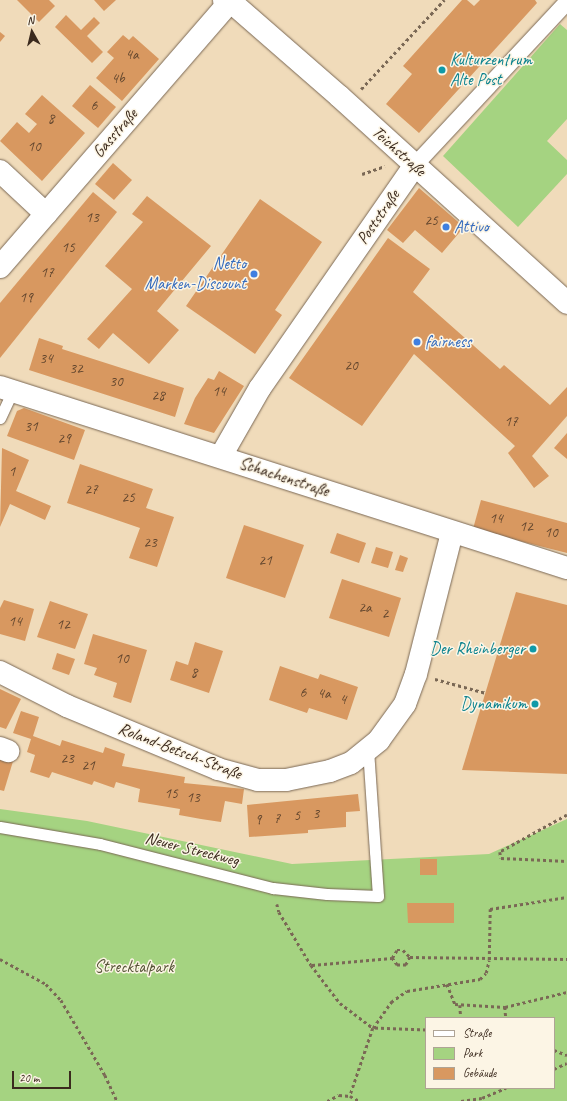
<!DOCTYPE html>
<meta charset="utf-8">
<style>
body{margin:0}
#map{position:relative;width:567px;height:1101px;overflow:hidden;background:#f0dbba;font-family:Caveat,sans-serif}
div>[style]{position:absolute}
.green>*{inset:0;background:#a5d381}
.building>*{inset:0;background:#d89860}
.path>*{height:2.5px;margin-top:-1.25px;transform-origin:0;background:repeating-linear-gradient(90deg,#7a6855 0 3px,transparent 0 6px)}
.roads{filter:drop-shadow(0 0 1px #7a6855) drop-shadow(0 0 1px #7a6855)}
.service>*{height:11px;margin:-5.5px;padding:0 5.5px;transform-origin:5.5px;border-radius:5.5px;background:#fff}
.pedestrian>*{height:16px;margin:-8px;padding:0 8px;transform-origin:8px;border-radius:8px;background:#fff}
.minor>*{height:22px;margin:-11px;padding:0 11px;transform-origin:11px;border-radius:11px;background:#fff}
.tertiary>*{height:22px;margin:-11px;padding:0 11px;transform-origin:11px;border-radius:11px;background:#fff}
.dots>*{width:11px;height:11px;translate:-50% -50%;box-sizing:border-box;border:2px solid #fcf5e5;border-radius:50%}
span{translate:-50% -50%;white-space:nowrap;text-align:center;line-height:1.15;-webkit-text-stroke:3px #fcf5e5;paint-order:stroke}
.number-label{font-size:15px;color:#62462e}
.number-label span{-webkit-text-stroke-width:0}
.culture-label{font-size:17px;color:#0d838f}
.left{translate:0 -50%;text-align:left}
.right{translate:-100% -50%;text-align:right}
.street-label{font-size:17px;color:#3b2a1e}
.shop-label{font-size:17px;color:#366cbe}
.park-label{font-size:17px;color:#565437}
.legend{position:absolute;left:425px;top:1017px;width:130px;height:72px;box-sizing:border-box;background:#fcf5e5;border:1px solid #afa495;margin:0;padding:5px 7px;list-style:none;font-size:12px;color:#3b2a1e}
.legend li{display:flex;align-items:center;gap:8px;height:20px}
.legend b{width:20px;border:1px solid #afa495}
.north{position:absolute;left:12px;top:12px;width:40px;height:40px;-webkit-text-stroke:3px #fcf5e5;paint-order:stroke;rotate:352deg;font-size:11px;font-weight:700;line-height:16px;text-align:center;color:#3b2a1e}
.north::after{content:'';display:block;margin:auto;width:14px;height:18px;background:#3b2a1e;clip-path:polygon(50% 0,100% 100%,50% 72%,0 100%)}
.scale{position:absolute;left:12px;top:1071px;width:59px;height:18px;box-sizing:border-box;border:2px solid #3b2a1e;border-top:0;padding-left:5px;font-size:12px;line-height:14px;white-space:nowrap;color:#3b2a1e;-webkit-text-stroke:3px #fcf5e5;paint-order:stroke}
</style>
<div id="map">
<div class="green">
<i style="clip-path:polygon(560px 24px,567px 30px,567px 119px,547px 141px,567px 160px,567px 174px,518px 227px,443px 156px)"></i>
<i style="clip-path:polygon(evenodd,0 809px,87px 821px,292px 864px,489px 854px,567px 819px,567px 1101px,0 1101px,0 809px,426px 1018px,554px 1018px,554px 1088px,426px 1088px,426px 1018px)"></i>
</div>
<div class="building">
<i style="clip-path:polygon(17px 0,49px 0,55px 6px,39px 22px)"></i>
<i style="clip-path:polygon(94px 0,116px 0,104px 11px)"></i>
<i style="clip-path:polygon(462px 0,467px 0,474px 6px,480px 0,535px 0,537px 3px,419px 133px,386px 104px,412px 74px,403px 66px)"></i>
<i style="clip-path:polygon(66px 15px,81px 30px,94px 17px,100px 23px,87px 36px,103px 52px,92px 63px,55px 27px)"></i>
<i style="clip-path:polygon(0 32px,5px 36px,0 42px)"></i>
<i style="clip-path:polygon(123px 35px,129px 40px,133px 36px,159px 59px,122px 101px,96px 78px,114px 58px,107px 52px)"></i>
<i style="clip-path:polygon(90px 85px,116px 107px,98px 128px,72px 106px)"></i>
<i style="clip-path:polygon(42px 95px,85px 133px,42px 181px,0 141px,17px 122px,29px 133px,37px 124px,25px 114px)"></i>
<i style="clip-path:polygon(113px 163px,132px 180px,114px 200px,95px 184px)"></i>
<i style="clip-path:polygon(419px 188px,464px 227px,442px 253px,415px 230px,403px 243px,387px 230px)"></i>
<i style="clip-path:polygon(93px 192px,117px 212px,0 358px,0 303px)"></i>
<i style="clip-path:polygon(147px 196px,211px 246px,157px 311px,179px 330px,149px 364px,113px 333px,99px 349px,87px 339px,132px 289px,105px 266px,143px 222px,132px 214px)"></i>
<i style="clip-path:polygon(260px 199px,322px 242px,275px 310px,282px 315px,255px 354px,186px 306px)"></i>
<i style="clip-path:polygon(388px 238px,430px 269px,413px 292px,500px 369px,504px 365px,550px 405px,567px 387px,567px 416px,532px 456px,549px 476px,534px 488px,508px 453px,515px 446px,414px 354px,362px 426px,289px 378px)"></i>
<i style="clip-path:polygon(39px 338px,63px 346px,62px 349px,184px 388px,175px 417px,29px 370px)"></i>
<i style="clip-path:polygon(219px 371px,244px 386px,214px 433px,184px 424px,195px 398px,208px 378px,214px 380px)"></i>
<i style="clip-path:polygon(24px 408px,85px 430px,74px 460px,7px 436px,17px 411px)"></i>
<i style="clip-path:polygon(567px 433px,567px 459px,554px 448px)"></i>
<i style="clip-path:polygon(2px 448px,29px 460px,16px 491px,51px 506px,45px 520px,10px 504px,0 527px)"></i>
<i style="clip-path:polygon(80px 464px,153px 489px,146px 508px,174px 517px,157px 567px,129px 558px,140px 528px,67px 503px)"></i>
<i style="clip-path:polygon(481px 500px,567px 523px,567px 553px,473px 529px)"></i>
<i style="clip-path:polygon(244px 525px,304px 545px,285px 598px,226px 578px)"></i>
<i style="clip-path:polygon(337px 533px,366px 543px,359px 563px,330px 553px)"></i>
<i style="clip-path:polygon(376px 547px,393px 552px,388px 568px,371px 563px)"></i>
<i style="clip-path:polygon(400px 555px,408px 558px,403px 572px,395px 570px)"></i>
<i style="clip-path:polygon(342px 579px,401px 598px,389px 637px,329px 618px)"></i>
<i style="clip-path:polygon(516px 592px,567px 605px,567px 774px,462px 770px)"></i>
<i style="clip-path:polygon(4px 600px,34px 609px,25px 641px,0 634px,0 608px)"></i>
<i style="clip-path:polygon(50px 601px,88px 614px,75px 649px,37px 637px)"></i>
<i style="clip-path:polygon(93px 634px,147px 650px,131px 703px,113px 697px,117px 683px,94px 675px,97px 668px,84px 664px)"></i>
<i style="clip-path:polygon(195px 642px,223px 651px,209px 693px,170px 680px,176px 661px,188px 665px)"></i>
<i style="clip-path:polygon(57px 653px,75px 659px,69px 675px,52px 669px)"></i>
<i style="clip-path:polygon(280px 666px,318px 679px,320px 674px,358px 687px,347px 720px,309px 708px,307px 713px,269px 700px)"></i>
<i style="clip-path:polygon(0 689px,21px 699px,6px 729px,0 727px)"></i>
<i style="clip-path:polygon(21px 711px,39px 717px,33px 736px,60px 746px,62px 740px,103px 753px,105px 747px,125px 754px,122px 766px,185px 777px,184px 783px,244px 789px,242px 804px,225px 801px,221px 822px,201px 819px,179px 815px,180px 809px,138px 802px,140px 789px,116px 782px,114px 788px,94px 781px,92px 785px,52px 772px,49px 778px,30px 772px,35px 755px,27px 752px,31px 739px,13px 733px)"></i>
<i style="clip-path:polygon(0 754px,14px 758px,4px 791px,0 790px)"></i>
<i style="clip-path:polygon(358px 794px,360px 811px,346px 812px,346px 827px,308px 830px,308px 833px,249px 837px,247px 805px)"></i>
<i style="clip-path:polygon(420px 859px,437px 859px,437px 875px,420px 875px)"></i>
<i style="clip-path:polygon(407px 903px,454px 903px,454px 923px,408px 923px)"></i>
</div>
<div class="path">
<i style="left:361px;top:89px;width:122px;rotate:-47deg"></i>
<i style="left:362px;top:174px;width:24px;rotate:-19deg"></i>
<i style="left:435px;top:679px;width:53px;rotate:15.4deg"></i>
<i style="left:567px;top:815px;width:77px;rotate:151.1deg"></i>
<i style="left:500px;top:852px;width:6px;rotate:81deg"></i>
<i style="left:501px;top:858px;width:66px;rotate:2.6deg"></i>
<i style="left:277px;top:904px;width:8px;rotate:76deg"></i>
<i style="left:279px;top:912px;width:62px;rotate:58.9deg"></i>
<i style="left:311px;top:965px;width:48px;rotate:52.7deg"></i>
<i style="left:340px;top:1003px;width:41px;rotate:37.1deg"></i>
<i style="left:373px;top:1028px;width:72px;rotate:108.7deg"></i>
<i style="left:397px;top:950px;width:6px"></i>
<i style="left:403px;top:950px;width:10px;rotate:45deg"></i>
<i style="left:410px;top:957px;width:9px;rotate:117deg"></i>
<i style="left:406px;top:965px;width:9px;rotate:180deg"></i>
<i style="left:397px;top:965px;width:9px;rotate:-126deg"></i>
<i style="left:392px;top:958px;width:9px;rotate:-58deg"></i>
<i style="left:410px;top:957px;width:157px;rotate:0.7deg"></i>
<i style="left:0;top:959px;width:52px;rotate:28.5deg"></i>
<i style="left:46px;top:984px;width:22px;rotate:47deg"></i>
<i style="left:61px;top:1000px;width:87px;rotate:59.6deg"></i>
<i style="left:105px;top:1075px;width:29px;rotate:65deg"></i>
<i style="left:312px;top:965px;width:80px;rotate:-5deg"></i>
<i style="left:447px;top:984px;width:22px;rotate:68deg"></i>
<i style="left:455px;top:1004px;width:50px;rotate:3.4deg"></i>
<i style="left:505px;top:1007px;width:64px;rotate:-13.6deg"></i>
<i style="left:460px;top:1005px;width:13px;rotate:86deg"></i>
<i style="left:505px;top:1007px;width:11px;rotate:85deg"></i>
<i style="left:426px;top:1030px;width:53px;rotate:-177.8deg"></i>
<i style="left:373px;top:1028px;width:32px;rotate:-55deg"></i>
<i style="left:391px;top:1002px;width:19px;rotate:-35deg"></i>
<i style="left:407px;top:991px;width:74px;rotate:-9.3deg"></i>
<i style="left:480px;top:979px;width:8px;rotate:-45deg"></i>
<i style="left:486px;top:973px;width:13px;rotate:-77deg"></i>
<i style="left:489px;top:960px;width:51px;rotate:-88.9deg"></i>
<i style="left:490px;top:909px;width:78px;rotate:-8.9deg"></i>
<i style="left:554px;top:1050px;width:14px;rotate:21deg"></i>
<i style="left:554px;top:1069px;width:14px;rotate:-25deg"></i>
<i style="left:327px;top:1101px;width:13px;rotate:-27deg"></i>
<i style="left:339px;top:1095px;width:11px;rotate:5deg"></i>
<i style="left:350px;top:1096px;width:11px;rotate:27deg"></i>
<i style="left:461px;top:1101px;width:21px;rotate:-8deg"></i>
<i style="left:482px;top:1098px;width:26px;rotate:-23deg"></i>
</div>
<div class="roads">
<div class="service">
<i style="left:0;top:418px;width:29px;rotate:-65deg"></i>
<i style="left:0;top:827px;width:101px;rotate:9.6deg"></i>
<i style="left:100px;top:844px;width:179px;rotate:14.3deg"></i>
<i style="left:273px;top:888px;width:54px;rotate:6.3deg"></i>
<i style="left:327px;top:894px;width:51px;rotate:2.2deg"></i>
<i style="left:378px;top:896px;width:146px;rotate:-93.9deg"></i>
</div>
<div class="pedestrian">
<i style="left:415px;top:165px;width:223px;rotate:-47deg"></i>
</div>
<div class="minor">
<i style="left:224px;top:0;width:6px;rotate:9deg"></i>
<i style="left:230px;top:1px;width:145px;rotate:41.1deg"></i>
<i style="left:339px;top:96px;width:308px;rotate:42.2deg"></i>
<i style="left:0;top:171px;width:63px;rotate:43.1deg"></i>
<i style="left:0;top:387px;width:595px;rotate:17.7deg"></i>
<i style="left:221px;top:456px;width:78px;rotate:-60.2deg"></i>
<i style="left:260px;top:388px;width:272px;rotate:-55.2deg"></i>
<i style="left:0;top:672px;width:75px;rotate:26.9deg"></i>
<i style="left:67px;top:706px;width:164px;rotate:22.6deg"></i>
<i style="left:218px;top:769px;width:41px;rotate:15.4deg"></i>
<i style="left:258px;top:780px;width:28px"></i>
<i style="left:286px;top:780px;width:45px;rotate:-11.6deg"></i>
<i style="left:330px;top:771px;width:22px;rotate:-21deg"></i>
<i style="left:351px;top:763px;width:36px;rotate:-39deg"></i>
<i style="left:379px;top:740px;width:44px;rotate:-54.2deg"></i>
<i style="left:405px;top:704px;width:32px;rotate:-70deg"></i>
<i style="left:416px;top:674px;width:146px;rotate:-75.7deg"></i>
<i style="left:0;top:748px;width:9px;rotate:21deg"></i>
</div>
<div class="tertiary">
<i style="left:0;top:267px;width:353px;rotate:-49.1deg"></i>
</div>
</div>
<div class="dots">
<i style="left:442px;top:70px;background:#0f9aa8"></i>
<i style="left:446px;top:227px;background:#3f7fe0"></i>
<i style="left:254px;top:274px;background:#3f7fe0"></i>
<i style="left:417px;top:342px;background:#3f7fe0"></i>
<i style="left:533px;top:649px;background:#0f9aa8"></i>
<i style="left:535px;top:704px;background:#0f9aa8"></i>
</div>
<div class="number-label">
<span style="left:132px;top:55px">4a</span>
<span style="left:118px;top:79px">4b</span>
<span style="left:94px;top:106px">6</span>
<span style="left:51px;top:119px">8</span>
<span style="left:34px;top:147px">10</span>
<span style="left:92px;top:218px">13</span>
<span style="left:431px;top:221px">25</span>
<span style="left:68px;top:248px">15</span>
<span style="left:47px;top:273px">17</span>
<span style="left:26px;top:298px">19</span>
<span style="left:46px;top:359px">34</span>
<span style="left:351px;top:366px">20</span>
<span style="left:76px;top:369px">32</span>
<span style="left:116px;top:382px">30</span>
<span style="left:219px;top:392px">14</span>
<span style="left:158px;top:396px">28</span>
<span style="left:511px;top:422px">17</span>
<span style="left:31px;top:427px">31</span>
<span style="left:64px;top:439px">29</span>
<span style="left:12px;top:472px">1</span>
<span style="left:91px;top:490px">27</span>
<span style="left:128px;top:498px">25</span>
<span style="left:496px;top:519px">14</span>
<span style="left:526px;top:527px">12</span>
<span style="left:551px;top:533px">10</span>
<span style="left:150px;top:543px">23</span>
<span style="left:265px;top:561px">21</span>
<span style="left:365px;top:608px">2a</span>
<span style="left:385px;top:614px">2</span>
<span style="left:15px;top:622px">14</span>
<span style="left:63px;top:625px">12</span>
<span style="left:122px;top:659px">10</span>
<span style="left:194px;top:673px">8</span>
<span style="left:303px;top:693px">6</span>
<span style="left:324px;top:694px">4a</span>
<span style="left:343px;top:700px">4</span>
<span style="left:67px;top:759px">23</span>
<span style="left:88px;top:766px">21</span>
<span style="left:171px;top:794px">15</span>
<span style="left:193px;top:798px">13</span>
<span style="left:316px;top:814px">3</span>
<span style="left:297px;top:816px">5</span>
<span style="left:277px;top:819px">7</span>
<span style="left:258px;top:820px">9</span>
</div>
<div class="culture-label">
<span class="left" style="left:450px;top:70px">Kulturzentrum<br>Alte Post</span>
<span class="right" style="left:525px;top:649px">Der Rheinberger</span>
<span class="right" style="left:527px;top:704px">Dynamikum</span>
</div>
<div class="street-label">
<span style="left:115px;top:133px;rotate:-49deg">Gasstraße</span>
<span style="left:399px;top:151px;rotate:42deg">Teichstraße</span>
<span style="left:378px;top:217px;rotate:-55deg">Poststraße</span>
<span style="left:284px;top:477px;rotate:18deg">Schachenstraße</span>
<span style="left:180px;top:751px;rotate:21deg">Roland-Betsch-Straße</span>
<span style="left:192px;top:849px;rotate:14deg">Neuer Streckweg</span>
</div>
<div class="shop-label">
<span class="left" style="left:454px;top:227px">Attivo</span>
<span class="right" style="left:246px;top:274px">Netto<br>Marken-Discount</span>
<span class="left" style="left:425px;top:342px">fairness</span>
</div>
<div class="park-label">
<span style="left:134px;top:967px">Strecktalpark</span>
</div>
<ul class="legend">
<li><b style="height:5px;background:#fff"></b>Straße</li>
<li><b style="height:11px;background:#a5d381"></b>Park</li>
<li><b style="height:11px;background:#d89860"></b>Gebäude</li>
</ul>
<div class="north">N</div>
<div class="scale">20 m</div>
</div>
